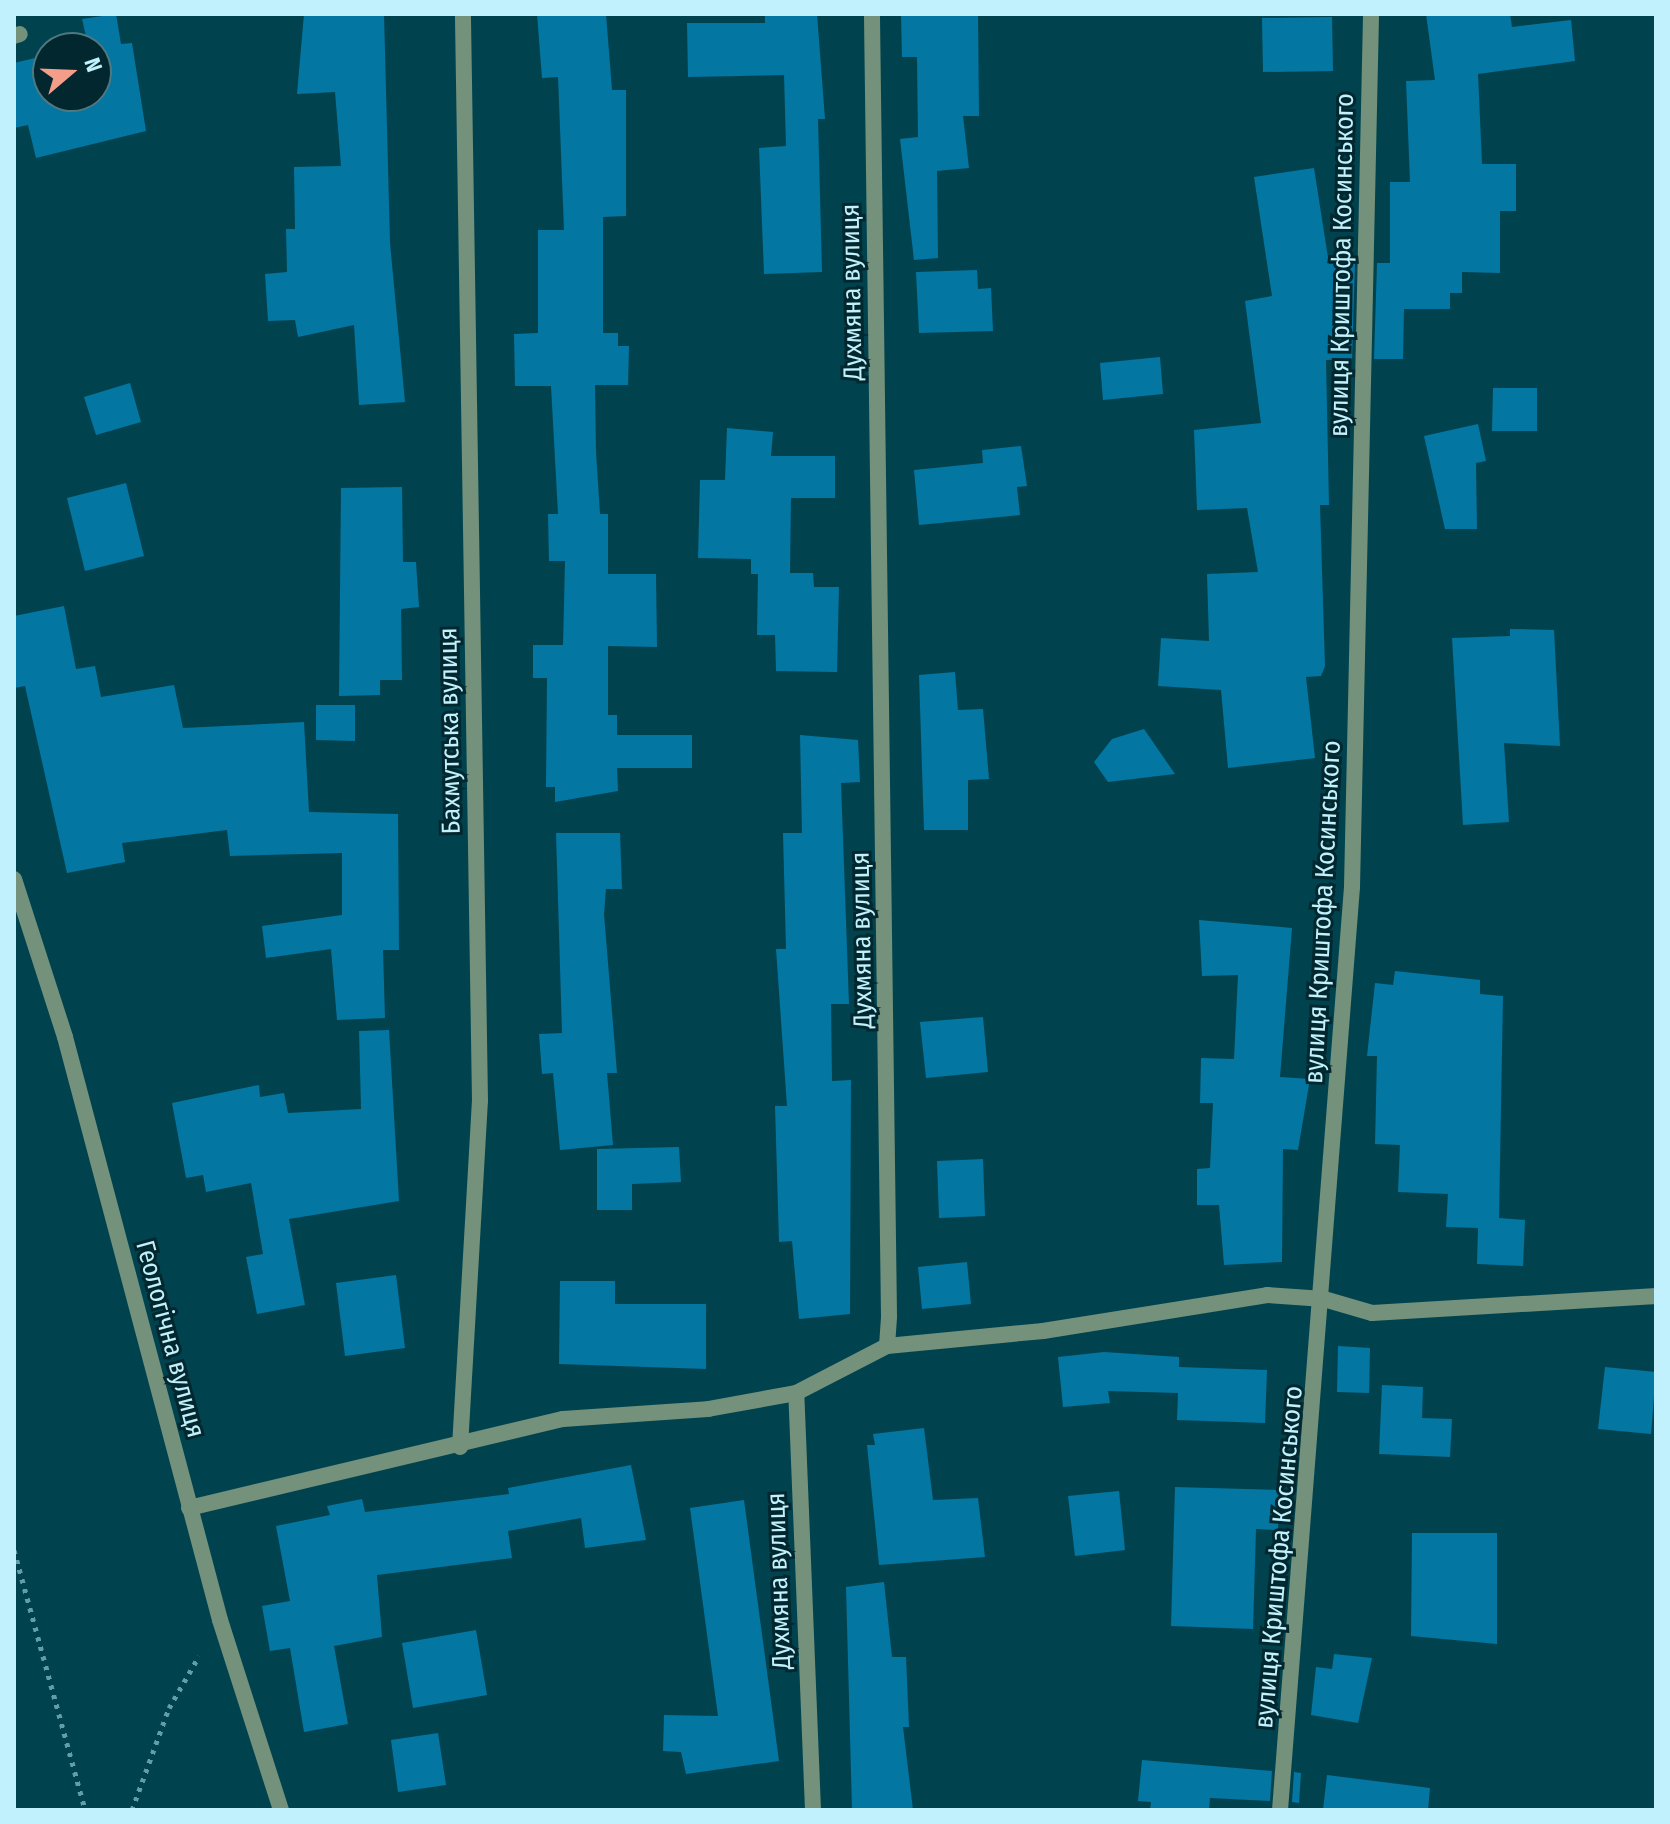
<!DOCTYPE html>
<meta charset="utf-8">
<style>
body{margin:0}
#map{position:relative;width:1670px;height:1824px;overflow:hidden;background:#00434f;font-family:"Fira Sans Condensed",sans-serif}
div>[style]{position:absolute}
.building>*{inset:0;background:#0476a2}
.path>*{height:5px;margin-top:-2.5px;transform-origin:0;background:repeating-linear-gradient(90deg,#639da8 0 4px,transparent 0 10px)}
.service>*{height:16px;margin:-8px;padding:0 8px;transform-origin:8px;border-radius:8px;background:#73917b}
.minor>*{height:16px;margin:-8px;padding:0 8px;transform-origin:8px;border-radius:8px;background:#73917b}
.tertiary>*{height:16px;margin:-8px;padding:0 8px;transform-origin:8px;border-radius:8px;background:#73917b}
span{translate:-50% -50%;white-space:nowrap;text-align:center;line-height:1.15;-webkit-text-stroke:6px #03272e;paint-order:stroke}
.street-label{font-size:26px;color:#c0f1fc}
.frame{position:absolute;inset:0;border:16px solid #c0f1fc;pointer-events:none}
.north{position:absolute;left:32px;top:32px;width:80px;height:80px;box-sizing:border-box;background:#03272e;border:2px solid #4f7880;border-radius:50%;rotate:71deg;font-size:22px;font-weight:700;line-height:32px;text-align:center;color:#c0f1fc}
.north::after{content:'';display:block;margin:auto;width:28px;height:36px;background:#f49e8a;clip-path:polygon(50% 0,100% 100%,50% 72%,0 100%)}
</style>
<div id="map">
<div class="building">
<i style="clip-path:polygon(116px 14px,121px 44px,132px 43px,146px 131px,36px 158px,28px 125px,14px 128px,14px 63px,48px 55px,48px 96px,96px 96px,96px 48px,75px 48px,88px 45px,82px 19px)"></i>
<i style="clip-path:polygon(304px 14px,384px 14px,390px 243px,405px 402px,359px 405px,354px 325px,298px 337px,295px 320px,268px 321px,265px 274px,287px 272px,286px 229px,295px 229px,294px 167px,341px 166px,335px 92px,297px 94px)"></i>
<i style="clip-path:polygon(537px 14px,606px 14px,612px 90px,626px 90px,626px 216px,603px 217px,603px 333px,618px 333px,618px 346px,629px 346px,628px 385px,595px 385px,596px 452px,600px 514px,608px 514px,608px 574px,656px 574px,657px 647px,608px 646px,608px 715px,617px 715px,617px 735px,692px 735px,692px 768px,617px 768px,618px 791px,555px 802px,555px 787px,546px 787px,547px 678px,533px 678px,533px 645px,563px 645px,565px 561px,549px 561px,548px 514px,558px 514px,551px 386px,515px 386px,514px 334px,538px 333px,538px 230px,564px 230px,558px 77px,542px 78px)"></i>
<i style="clip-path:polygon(765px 14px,817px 14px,825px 119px,818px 119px,822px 272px,764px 274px,759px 148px,786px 146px,784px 75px,688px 77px,687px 23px,765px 23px)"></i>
<i style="clip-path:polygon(901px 14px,978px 14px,979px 116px,963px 116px,969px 168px,937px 171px,938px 258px,914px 260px,900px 139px,918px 137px,917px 57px,902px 57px)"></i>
<i style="clip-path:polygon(1426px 14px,1510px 14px,1512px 27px,1571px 20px,1575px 61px,1478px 74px,1482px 164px,1516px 164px,1516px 211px,1500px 211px,1500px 273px,1462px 272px,1462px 293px,1450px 293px,1450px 309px,1404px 309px,1403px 359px,1374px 359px,1377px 263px,1390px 263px,1390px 182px,1410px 182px,1406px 81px,1435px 80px)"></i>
<i style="clip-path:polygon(1332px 17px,1333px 71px,1263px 72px,1262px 18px)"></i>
<i style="clip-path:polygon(1314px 168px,1329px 264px,1355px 264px,1352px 359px,1326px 360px,1329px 505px,1320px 505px,1325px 666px,1321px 676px,1306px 677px,1315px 758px,1228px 768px,1221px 690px,1158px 686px,1161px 638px,1209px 641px,1207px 574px,1258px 572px,1247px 508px,1197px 510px,1194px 430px,1261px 423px,1245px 301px,1272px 296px,1254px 177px)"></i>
<i style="clip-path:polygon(977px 270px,978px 289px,991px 288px,993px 331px,919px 333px,916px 272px)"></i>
<i style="clip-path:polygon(1160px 357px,1163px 394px,1103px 400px,1100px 363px)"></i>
<i style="clip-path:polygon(130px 383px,141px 422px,96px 435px,84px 397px)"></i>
<i style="clip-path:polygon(1493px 388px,1537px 388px,1537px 431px,1492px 431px)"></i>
<i style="clip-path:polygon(1478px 424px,1486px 461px,1476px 463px,1477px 529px,1445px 529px,1424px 436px)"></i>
<i style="clip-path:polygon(727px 428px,773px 432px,771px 456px,835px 456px,835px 498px,791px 498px,790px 573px,813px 573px,814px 587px,839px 587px,837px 672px,776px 671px,775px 635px,757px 635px,758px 574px,751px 574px,751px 559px,698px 558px,700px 480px,725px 480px)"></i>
<i style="clip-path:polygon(1021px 446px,1027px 486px,1017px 487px,1020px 515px,919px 525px,914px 470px,983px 463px,982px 450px)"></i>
<i style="clip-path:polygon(126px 483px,144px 556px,85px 571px,67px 498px)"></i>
<i style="clip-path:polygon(402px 487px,403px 562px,416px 562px,419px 607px,401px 609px,402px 680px,380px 680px,380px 695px,339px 696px,341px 488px)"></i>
<i style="clip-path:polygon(64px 606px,76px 669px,95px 666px,101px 697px,174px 685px,183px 728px,304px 722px,309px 812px,398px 814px,399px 950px,383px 950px,385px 1018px,337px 1020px,331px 949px,266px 958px,262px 926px,342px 915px,342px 853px,230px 856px,227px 830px,122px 843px,125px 862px,67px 873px,25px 686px,14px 688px,14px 616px)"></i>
<i style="clip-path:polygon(1510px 629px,1554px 630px,1560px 746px,1504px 743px,1509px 822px,1463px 825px,1452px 638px,1510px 636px)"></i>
<i style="clip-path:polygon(955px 672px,958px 710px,983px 709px,989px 779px,968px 780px,968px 830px,924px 830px,919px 675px)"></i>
<i style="clip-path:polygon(316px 705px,355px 705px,355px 741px,316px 740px)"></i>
<i style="clip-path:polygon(1144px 729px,1175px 774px,1108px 782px,1094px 762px,1112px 739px)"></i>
<i style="clip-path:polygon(800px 735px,858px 740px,860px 782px,841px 783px,849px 1004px,831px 1004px,832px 1081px,851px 1080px,850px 1314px,799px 1319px,792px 1241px,779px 1242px,775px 1106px,787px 1106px,776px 949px,786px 949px,783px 833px,802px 833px)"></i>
<i style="clip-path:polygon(556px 833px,620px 833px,622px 889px,606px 889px,604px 914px,617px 1073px,607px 1073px,613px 1145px,560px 1150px,553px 1073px,542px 1074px,539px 1034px,562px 1033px)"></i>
<i style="clip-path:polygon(1199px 920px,1292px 928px,1280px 1077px,1310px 1079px,1298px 1150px,1283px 1149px,1282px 1262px,1224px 1265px,1219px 1205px,1197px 1205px,1197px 1169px,1210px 1168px,1213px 1103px,1200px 1103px,1201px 1058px,1234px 1059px,1238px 975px,1202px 976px)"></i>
<i style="clip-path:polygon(1395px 971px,1480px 980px,1480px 994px,1503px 996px,1499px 1218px,1525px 1220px,1523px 1266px,1477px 1264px,1478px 1228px,1446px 1227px,1448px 1194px,1398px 1192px,1400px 1145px,1375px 1144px,1377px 1056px,1367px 1056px,1375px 983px,1393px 985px)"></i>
<i style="clip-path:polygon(983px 1017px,988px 1072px,926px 1078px,920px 1022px)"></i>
<i style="clip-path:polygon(389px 1030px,399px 1201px,289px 1219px,305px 1305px,257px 1314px,246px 1257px,263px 1254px,251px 1183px,206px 1192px,203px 1175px,186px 1178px,172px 1103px,259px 1085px,260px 1097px,284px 1093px,288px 1113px,361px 1109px,359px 1031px)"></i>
<i style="clip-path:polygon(679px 1147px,681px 1182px,632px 1184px,632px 1210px,597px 1210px,597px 1149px)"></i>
<i style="clip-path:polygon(983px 1159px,985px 1216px,939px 1218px,937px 1161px)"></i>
<i style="clip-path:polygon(967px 1262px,971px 1304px,922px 1309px,918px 1267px)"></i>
<i style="clip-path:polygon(396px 1275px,405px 1348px,345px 1356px,336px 1283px)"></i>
<i style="clip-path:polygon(560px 1281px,615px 1281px,615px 1304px,706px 1304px,706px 1369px,559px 1364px)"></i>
<i style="clip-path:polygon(1338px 1346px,1370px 1348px,1369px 1393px,1337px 1392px)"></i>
<i style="clip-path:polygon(1104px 1352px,1179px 1357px,1179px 1367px,1267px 1370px,1265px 1423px,1177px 1420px,1178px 1393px,1108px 1391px,1110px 1403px,1063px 1407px,1058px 1357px)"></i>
<i style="clip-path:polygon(1605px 1367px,1656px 1372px,1651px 1434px,1598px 1429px)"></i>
<i style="clip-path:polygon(1382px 1385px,1423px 1387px,1422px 1418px,1452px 1419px,1450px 1457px,1379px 1454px)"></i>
<i style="clip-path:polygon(924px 1428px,933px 1500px,978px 1498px,985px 1557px,879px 1565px,867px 1445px,875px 1445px,873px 1434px)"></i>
<i style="clip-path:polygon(631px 1465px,646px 1540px,585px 1548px,581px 1518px,508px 1531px,512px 1558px,377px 1575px,382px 1637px,334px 1646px,348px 1724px,304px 1732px,290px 1648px,270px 1651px,262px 1606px,290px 1601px,276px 1526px,330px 1515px,327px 1506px,362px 1499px,365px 1512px,509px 1494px,508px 1488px)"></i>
<i style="clip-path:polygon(1175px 1487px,1279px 1490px,1278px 1530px,1256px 1529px,1253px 1629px,1171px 1626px)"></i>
<i style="clip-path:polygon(1119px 1491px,1125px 1550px,1075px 1556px,1068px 1496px)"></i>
<i style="clip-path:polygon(744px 1500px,779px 1761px,686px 1774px,681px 1752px,663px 1751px,664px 1715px,718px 1716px,690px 1508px)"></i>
<i style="clip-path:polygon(1412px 1533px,1497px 1533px,1497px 1644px,1411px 1636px)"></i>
<i style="clip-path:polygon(884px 1582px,892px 1657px,906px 1657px,909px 1727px,903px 1727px,913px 1810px,852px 1810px,846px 1587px)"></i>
<i style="clip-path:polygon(476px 1630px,487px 1695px,413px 1708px,402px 1643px)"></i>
<i style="clip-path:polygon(1334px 1654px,1372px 1658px,1358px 1723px,1311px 1715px,1316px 1667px,1332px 1669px)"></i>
<i style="clip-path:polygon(438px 1733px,446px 1785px,398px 1792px,391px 1740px)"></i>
<i style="clip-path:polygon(1142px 1760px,1272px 1771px,1270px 1801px,1210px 1798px,1209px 1810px,1150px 1810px,1151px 1802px,1138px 1801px)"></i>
<i style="clip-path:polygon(1294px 1772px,1301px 1773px,1299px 1803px,1292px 1802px)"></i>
<i style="clip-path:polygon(1327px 1775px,1430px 1788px,1428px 1810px,1323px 1810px)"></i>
</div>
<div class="path">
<i style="left:14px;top:1550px;width:270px;rotate:74.7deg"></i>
<i style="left:132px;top:1810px;width:109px;rotate:-70.1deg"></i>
<i style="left:169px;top:1708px;width:60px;rotate:-60deg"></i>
</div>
<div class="service">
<i style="left:14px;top:36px;width:6px;rotate:-18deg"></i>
<i style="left:887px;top:1346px;width:157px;rotate:-5.5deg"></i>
<i style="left:1043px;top:1331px;width:227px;rotate:-9.1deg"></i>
<i style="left:1267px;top:1295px;width:57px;rotate:4deg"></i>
<i style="left:1324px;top:1299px;width:50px;rotate:16.3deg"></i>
<i style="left:1372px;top:1313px;width:285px;rotate:-3.4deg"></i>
</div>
<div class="minor">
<i style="left:460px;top:1447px;width:347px;rotate:-86.7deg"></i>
<i style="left:480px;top:1101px;width:1087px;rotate:-90.9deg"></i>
<i style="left:189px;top:1508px;width:384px;rotate:-13.4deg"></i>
<i style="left:563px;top:1419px;width:145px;rotate:-3.9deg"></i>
<i style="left:708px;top:1409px;width:89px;rotate:-10.3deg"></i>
<i style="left:813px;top:1810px;width:417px;rotate:-92.3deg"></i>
<i style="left:796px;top:1393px;width:102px;rotate:-27.3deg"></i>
<i style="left:887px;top:1346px;width:30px;rotate:-86deg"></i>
<i style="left:889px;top:1316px;width:1302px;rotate:-90.75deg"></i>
<i style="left:1280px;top:1810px;width:926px;rotate:-85.54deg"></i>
<i style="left:1352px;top:887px;width:873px;rotate:-88.75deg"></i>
</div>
<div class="tertiary">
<i style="left:14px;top:879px;width:166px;rotate:72.1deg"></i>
<i style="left:65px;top:1037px;width:603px;rotate:75.11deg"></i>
<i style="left:220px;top:1620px;width:200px;rotate:72.2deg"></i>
</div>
<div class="street-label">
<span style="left:1342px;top:265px;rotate:-89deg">вулиця Криштофа Косинського</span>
<span style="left:852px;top:292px;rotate:-91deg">Духмяна вулиця</span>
<span style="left:450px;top:731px;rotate:-91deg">Бахмутська вулиця</span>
<span style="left:1323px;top:912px;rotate:-87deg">вулиця Криштофа Косинського</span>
<span style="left:862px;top:940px;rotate:-91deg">Духмяна вулиця</span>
<span style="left:170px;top:1339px;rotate:75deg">Геологічна вулиця</span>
<span style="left:1279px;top:1557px;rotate:-85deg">вулиця Криштофа Косинського</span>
<span style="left:779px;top:1581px;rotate:-92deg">Духмяна вулиця</span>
</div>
<div class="frame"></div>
<div class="north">N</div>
</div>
